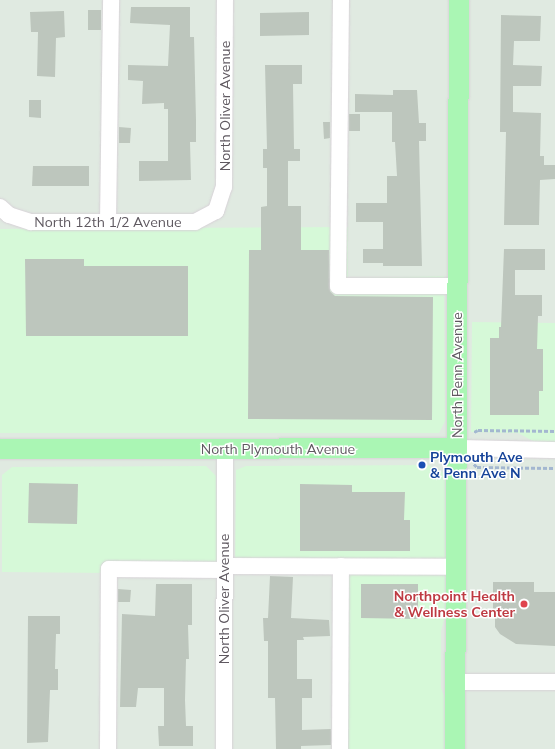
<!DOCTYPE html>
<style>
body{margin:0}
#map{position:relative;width:555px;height:749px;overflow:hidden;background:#e0eae1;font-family:Mulish,sans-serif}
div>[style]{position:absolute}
.commercial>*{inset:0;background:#d6f9d8}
.building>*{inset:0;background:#bdc6bd}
.path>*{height:2.5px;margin-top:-1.25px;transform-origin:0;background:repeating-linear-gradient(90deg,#a3b7d0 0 4px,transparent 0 6px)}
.roads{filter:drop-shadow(0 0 1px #d7d1d7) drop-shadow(0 0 1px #d7d1d7)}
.minor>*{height:16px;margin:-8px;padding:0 8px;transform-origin:8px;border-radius:8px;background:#fff}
.major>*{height:20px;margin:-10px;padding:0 10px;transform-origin:10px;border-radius:10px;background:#aaf6b4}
.dots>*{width:11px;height:11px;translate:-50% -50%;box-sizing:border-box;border:2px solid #fff;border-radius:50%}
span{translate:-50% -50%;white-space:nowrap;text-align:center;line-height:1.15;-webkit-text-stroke:3px #fff;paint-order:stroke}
.street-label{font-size:14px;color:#5f5960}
.transit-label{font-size:14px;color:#164399;font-weight:700}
.left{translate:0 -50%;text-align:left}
.health-label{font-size:14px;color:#be3a42;font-weight:700}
.right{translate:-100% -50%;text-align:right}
</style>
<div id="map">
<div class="commercial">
<i style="clip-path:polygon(348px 227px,348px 278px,444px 276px,445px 421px,439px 433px,0 433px,0 229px)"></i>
<i style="clip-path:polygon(472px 322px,555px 323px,555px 442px,535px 442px,518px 433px,471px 432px)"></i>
<i style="clip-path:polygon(428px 465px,442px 472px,448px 484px,449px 602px,441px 631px,441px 688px,448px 706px,447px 749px,337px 749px,338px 573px,235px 572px,236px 470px,246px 466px)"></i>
<i style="clip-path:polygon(206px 466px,216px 476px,219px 574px,2px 572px,2px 475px,12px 467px)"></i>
</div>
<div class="building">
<i style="clip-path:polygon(131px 7px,190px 7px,190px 37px,194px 37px,196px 120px,196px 142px,190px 142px,191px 180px,139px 181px,139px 161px,168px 161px,168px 109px,164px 109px,164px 103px,142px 104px,143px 81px,128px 80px,128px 65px,168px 66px,170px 25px,130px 23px)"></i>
<i style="clip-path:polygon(88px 10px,101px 10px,101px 30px,88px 30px)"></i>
<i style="clip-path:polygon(64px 11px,65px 37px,56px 38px,55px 77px,37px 76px,38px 32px,31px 32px,30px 12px)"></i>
<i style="clip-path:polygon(309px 12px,309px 35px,260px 36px,260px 13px)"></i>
<i style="clip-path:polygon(501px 15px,541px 16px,540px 41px,514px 41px,513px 65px,542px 66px,541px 86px,513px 86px,513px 112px,541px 113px,540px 156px,544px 156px,544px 165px,555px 165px,555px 179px,540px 180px,539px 225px,504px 225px,506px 132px,500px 132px)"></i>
<i style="clip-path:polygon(265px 65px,302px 65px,302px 84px,293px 84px,294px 149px,300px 149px,300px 161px,288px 161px,288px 206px,301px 206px,301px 250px,329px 250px,330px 291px,335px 296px,433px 297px,432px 420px,248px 419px,249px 250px,261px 250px,261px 207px,267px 206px,267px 168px,263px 168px,263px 149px,267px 149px)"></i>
<i style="clip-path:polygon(393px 90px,417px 90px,419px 123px,426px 123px,426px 141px,419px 141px,422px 266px,383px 266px,383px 263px,363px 263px,363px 249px,383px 249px,383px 222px,356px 222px,356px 203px,387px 203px,387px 176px,397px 176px,395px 142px,392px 142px,392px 112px,355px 112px,355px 94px,393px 95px)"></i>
<i style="clip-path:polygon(29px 100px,41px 100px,41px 118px,29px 117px)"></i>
<i style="clip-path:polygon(349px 114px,360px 114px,360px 131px,349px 131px)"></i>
<i style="clip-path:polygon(323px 122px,330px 122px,330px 138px,324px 139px)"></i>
<i style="clip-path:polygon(119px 127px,131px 128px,130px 143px,119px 143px)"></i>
<i style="clip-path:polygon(33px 166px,89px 166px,89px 186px,32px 186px)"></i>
<i style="clip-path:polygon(504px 249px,545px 249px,545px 270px,515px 270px,515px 295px,542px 295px,542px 316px,538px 316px,537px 349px,543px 349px,543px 391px,539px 391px,539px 415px,490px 415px,490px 338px,499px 338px,499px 327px,501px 327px)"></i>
<i style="clip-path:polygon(25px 259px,84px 259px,84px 266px,188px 266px,188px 336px,26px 336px)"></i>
<i style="clip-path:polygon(29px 483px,78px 484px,77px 524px,28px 523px)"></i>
<i style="clip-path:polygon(300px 484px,352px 485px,352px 492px,405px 492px,404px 520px,410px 520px,410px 551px,300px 551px)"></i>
<i style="clip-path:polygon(270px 576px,293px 577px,291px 618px,329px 620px,330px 636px,303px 637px,304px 640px,297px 640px,297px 679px,312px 679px,312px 698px,302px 698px,302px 730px,331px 729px,331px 745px,301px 746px,301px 749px,276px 749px,275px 698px,268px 698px,268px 641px,264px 641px,263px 618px,268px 618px)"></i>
<i style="clip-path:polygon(493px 582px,534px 582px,534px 592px,555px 592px,555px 646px,516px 644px,500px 634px,495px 627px,495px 616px,493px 616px)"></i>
<i style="clip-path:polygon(156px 584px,192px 584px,192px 625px,188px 625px,189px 659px,186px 659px,185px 700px,186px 726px,193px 726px,193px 746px,159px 746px,158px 726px,164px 726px,164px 688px,138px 688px,136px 707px,120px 707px,122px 614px,155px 616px)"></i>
<i style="clip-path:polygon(361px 584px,418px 584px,418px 619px,361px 618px)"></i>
<i style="clip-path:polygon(118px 589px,131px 590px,130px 602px,118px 602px)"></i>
<i style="clip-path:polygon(28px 616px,60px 616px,60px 634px,56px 634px,55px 669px,58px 669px,58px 690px,50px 690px,48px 742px,27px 743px)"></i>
</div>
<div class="path">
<i style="left:474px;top:432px;width:4px;rotate:-27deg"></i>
<i style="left:478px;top:430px;width:77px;rotate:0.7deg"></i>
<i style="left:474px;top:464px;width:4px;rotate:45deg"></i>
<i style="left:477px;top:467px;width:78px;rotate:0.7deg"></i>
</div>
<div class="roads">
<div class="minor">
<i style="left:341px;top:0;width:286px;rotate:90.6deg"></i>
<i style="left:338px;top:286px;width:119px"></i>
<i style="left:0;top:207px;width:12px;rotate:42deg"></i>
<i style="left:9px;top:215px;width:23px;rotate:18deg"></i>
<i style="left:31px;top:222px;width:164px"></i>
<i style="left:195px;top:222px;width:24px;rotate:-28deg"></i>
<i style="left:216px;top:211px;width:25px;rotate:-72deg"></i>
<i style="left:224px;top:187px;width:187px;rotate:-89.7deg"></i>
<i style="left:108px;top:222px;width:222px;rotate:-89.2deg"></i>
<i style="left:456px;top:448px;width:99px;rotate:1.2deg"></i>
<i style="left:224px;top:566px;width:232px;rotate:0.2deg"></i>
<i style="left:456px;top:682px;width:99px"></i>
<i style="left:108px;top:749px;width:180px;rotate:-89.7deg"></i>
<i style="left:109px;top:569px;width:115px;rotate:0.5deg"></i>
<i style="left:224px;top:749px;width:300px;rotate:-89.8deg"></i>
<i style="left:340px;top:749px;width:183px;rotate:-89.7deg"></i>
</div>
<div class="major">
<i style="left:0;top:449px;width:456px;rotate:-0.1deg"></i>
<i style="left:455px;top:749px;width:749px;rotate:-89.69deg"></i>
</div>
</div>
<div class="dots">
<i style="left:422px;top:465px;background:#1a4fb4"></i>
<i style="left:524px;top:604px;background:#e0444e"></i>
</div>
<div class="street-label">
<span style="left:225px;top:106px;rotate:-90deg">North Oliver Avenue</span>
<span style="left:108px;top:222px">North 12th 1/2 Avenue</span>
<span style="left:457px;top:375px;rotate:-90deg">North Penn Avenue</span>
<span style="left:278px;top:449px">North Plymouth Avenue</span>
<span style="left:224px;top:599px;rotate:-90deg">North Oliver Avenue</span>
</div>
<div class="transit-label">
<span class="left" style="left:430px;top:465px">Plymouth Ave<br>&amp; Penn Ave N</span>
</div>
<div class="health-label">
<span class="right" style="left:515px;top:604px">Northpoint Health<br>&amp; Wellness Center</span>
</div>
</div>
